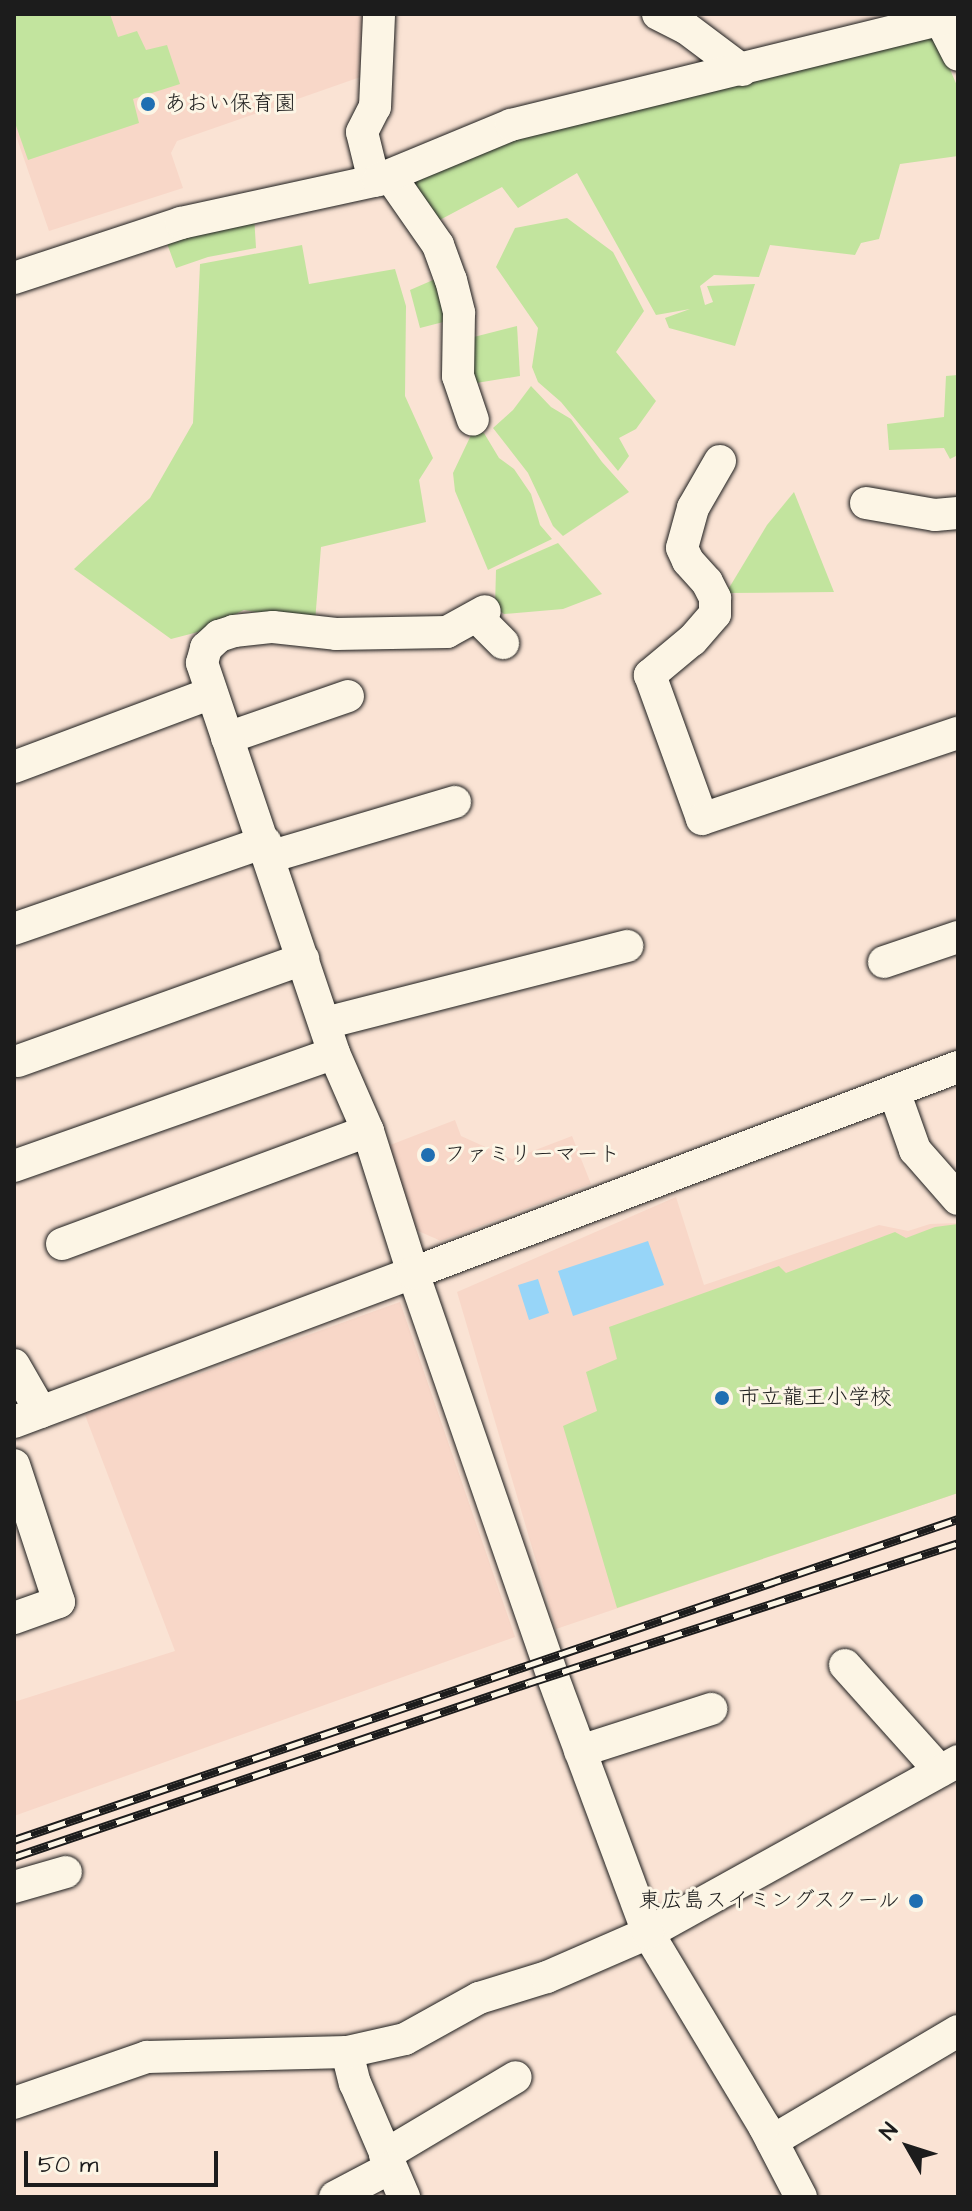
<!DOCTYPE html>
<meta charset="utf-8">
<style>
body{margin:0}
#map{position:relative;width:972px;height:2211px;overflow:hidden;background:#fae3d4;font-family:"Architects Daughter","Klee One",sans-serif}
div>[style]{position:absolute}
.built>*{inset:0;background:#f8d7c8}
.green>*{inset:0;background:#c2e49e}
.water>*{inset:0;background:#97d5f8}
.roads{filter:drop-shadow(0 0 2px #1c1c1c) drop-shadow(0 0 2px #1c1c1c)}
.minor>*{height:32px;margin:-16px;padding:0 16px;transform-origin:16px;border-radius:16px;background:#fcf5e5}
.rail>*{height:9px;margin-top:-4.5px;transform-origin:0;background:repeating-linear-gradient(90deg,#fcf5e5 0 18px,#1c1c1c 0 36px);box-sizing:border-box;border-block:2px solid #1c1c1c}
.dots>*{width:22px;height:22px;translate:-50% -50%;box-sizing:border-box;border:4px solid #fcf5e5;border-radius:50%}
span{translate:-50% -50%;white-space:nowrap;text-align:center;line-height:1.15;-webkit-text-stroke:6px #fcf5e5;paint-order:stroke}
.poi-label{font-size:22px;color:#1c1c1c}
.left{translate:0 -50%;text-align:left}
.right{translate:-100% -50%;text-align:right}
.frame{position:absolute;inset:0;border:16px solid #1c1c1c;pointer-events:none}
.north{position:absolute;left:868px;top:2107px;width:80px;height:80px;-webkit-text-stroke:6px #fcf5e5;paint-order:stroke;rotate:309deg;font-size:22px;font-weight:700;line-height:32px;text-align:center;color:#1c1c1c}
.north::after{content:'';display:block;margin:auto;width:28px;height:36px;background:#1c1c1c;clip-path:polygon(50% 0,100% 100%,50% 72%,0 100%)}
.scale{position:absolute;left:24px;top:2151px;width:194px;height:36px;box-sizing:border-box;border:4px solid #1c1c1c;border-top:0;padding-left:10px;font-size:24px;line-height:28px;white-space:nowrap;color:#1c1c1c;-webkit-text-stroke:6px #fcf5e5;paint-order:stroke}
</style>
<div id="map">
<div class="built">
<i style="clip-path:polygon(14px 14px,372px 14px,369px 74px,177px 141px,171px 153px,183px 188px,49px 231px,14px 130px)"></i>
<i style="clip-path:polygon(455px 1120px,461px 1136px,512px 1159px,572px 1136px,591px 1184px,441px 1241px,416px 1230px,385px 1147px)"></i>
<i style="clip-path:polygon(676px 1197px,704px 1285px,879px 1225px,908px 1231px,930px 1224px,958px 1223px,958px 1493px,556px 1629px,457px 1292px)"></i>
<i style="clip-path:polygon(400px 1302px,515px 1637px,14px 1816px,14px 1702px,175px 1651px,85px 1415px)"></i>
</div>
<div class="green">
<i style="clip-path:polygon(14px 14px,110px 14px,118px 37px,137px 31px,146px 50px,167px 45px,180px 84px,133px 99px,139px 123px,28px 160px,14px 120px)"></i>
<i style="clip-path:polygon(934px 32px,958px 88px,958px 156px,900px 164px,879px 239px,861px 243px,855px 255px,770px 245px,759px 277px,714px 275px,700px 286px,705px 305px,713px 302px,707px 286px,755px 284px,735px 346px,669px 328px,665px 318px,690px 309px,656px 315px,577px 173px,518px 208px,502px 187px,434px 223px,400px 179px,511px 130px)"></i>
<i style="clip-path:polygon(254px 215px,256px 248px,208px 257px,176px 268px,165px 238px)"></i>
<i style="clip-path:polygon(567px 218px,613px 252px,644px 311px,616px 352px,656px 401px,636px 429px,619px 438px,629px 456px,618px 471px,561px 402px,538px 382px,532px 367px,538px 328px,496px 267px,515px 228px)"></i>
<i style="clip-path:polygon(302px 245px,309px 284px,395px 269px,406px 306px,405px 396px,433px 458px,419px 480px,426px 522px,321px 547px,315px 622px,244px 610px,198px 632px,171px 639px,74px 569px,150px 498px,193px 423px,200px 264px)"></i>
<i style="clip-path:polygon(440px 277px,451px 320px,420px 328px,410px 290px)"></i>
<i style="clip-path:polygon(517px 326px,520px 376px,470px 384px,466px 339px)"></i>
<i style="clip-path:polygon(958px 375px,958px 455px,950px 459px,944px 448px,889px 450px,887px 424px,944px 417px,946px 376px)"></i>
<i style="clip-path:polygon(531px 386px,551px 407px,571px 419px,602px 462px,629px 492px,563px 536px,553px 526px,528px 473px,493px 428px,513px 410px)"></i>
<i style="clip-path:polygon(472px 433px,484px 433px,499px 458px,514px 469px,531px 494px,540px 525px,552px 539px,488px 570px,455px 491px,453px 473px)"></i>
<i style="clip-path:polygon(794px 492px,834px 592px,726px 593px,767px 525px)"></i>
<i style="clip-path:polygon(558px 543px,602px 594px,563px 609px,504px 614px,495px 607px,496px 570px)"></i>
<i style="clip-path:polygon(958px 1224px,958px 1493px,617px 1608px,563px 1426px,597px 1411px,586px 1372px,617px 1359px,609px 1327px,779px 1266px,786px 1273px,895px 1232px,906px 1238px,935px 1227px)"></i>
</div>
<div class="water">
<i style="clip-path:polygon(648px 1241px,664px 1285px,573px 1316px,558px 1271px)"></i>
<i style="clip-path:polygon(538px 1279px,549px 1313px,529px 1320px,518px 1285px)"></i>
</div>
<div class="roads">
<div class="minor">
<i style="left:658px;top:14px;width:31px;rotate:27deg"></i>
<i style="left:686px;top:28px;width:70px;rotate:36.9deg"></i>
<i style="left:941px;top:14px;width:7px;rotate:90deg"></i>
<i style="left:941px;top:21px;width:38px;rotate:63deg"></i>
<i style="left:390px;top:176px;width:84px;rotate:55.2deg"></i>
<i style="left:438px;top:245px;width:37px;rotate:70deg"></i>
<i style="left:451px;top:280px;width:34px;rotate:76deg"></i>
<i style="left:459px;top:313px;width:63px;rotate:90.9deg"></i>
<i style="left:458px;top:376px;width:46px;rotate:71.2deg"></i>
<i style="left:374px;top:181px;width:50px;rotate:-103.8deg"></i>
<i style="left:362px;top:132px;width:28px;rotate:-63deg"></i>
<i style="left:375px;top:107px;width:93px;rotate:-87.5deg"></i>
<i style="left:14px;top:278px;width:176px;rotate:-18.2deg"></i>
<i style="left:181px;top:223px;width:202px;rotate:-12.3deg"></i>
<i style="left:378px;top:180px;width:144px;rotate:-22.5deg"></i>
<i style="left:511px;top:125px;width:460px;rotate:-13.8deg"></i>
<i style="left:720px;top:461px;width:54px;rotate:119.9deg"></i>
<i style="left:693px;top:508px;width:41px;rotate:105.4deg"></i>
<i style="left:682px;top:548px;width:14px;rotate:65deg"></i>
<i style="left:688px;top:561px;width:28px;rotate:48deg"></i>
<i style="left:707px;top:582px;width:18px;rotate:63deg"></i>
<i style="left:715px;top:598px;width:16px;rotate:90deg"></i>
<i style="left:715px;top:614px;width:35px;rotate:131deg"></i>
<i style="left:692px;top:640px;width:55px;rotate:140.2deg"></i>
<i style="left:650px;top:675px;width:153px;rotate:70.1deg"></i>
<i style="left:702px;top:819px;width:270px;rotate:-18.6deg"></i>
<i style="left:866px;top:503px;width:70px;rotate:9.9deg"></i>
<i style="left:935px;top:515px;width:23px;rotate:-5deg"></i>
<i style="left:477px;top:617px;width:37px;rotate:45deg"></i>
<i style="left:227px;top:738px;width:128px;rotate:-19.1deg"></i>
<i style="left:14px;top:767px;width:211px;rotate:-20.5deg"></i>
<i style="left:269px;top:857px;width:194px;rotate:-16.5deg"></i>
<i style="left:14px;top:929px;width:266px;rotate:-19.1deg"></i>
<i style="left:884px;top:962px;width:78px;rotate:-18.7deg"></i>
<i style="left:325px;top:1023px;width:312px;rotate:-14.3deg"></i>
<i style="left:18px;top:1061px;width:303px;rotate:-19.7deg"></i>
<i style="left:894px;top:1091px;width:63px;rotate:70.4deg"></i>
<i style="left:915px;top:1150px;width:65px;rotate:48.7deg"></i>
<i style="left:14px;top:1166px;width:339px;rotate:-19.4deg"></i>
<i style="left:62px;top:1244px;width:326px;rotate:-20.3deg"></i>
<i style="left:14px;top:1365px;width:54px;rotate:60.1deg"></i>
<i style="left:14px;top:1422px;width:426px;rotate:-20.5deg"></i>
<i style="left:413px;top:1273px;width:149px;rotate:-107.6deg"></i>
<i style="left:368px;top:1131px;width:85px;rotate:-113.6deg"></i>
<i style="left:334px;top:1053px;width:412px;rotate:-108.7deg"></i>
<i style="left:202px;top:663px;width:16px;rotate:-75deg"></i>
<i style="left:206px;top:648px;width:18px;rotate:-43deg"></i>
<i style="left:219px;top:636px;width:16px;rotate:-18deg"></i>
<i style="left:234px;top:631px;width:39px;rotate:-6deg"></i>
<i style="left:273px;top:627px;width:63px;rotate:6.3deg"></i>
<i style="left:336px;top:634px;width:111px;rotate:-1deg"></i>
<i style="left:447px;top:632px;width:43px;rotate:-28.9deg"></i>
<i style="left:14px;top:1465px;width:144px;rotate:71.8deg"></i>
<i style="left:59px;top:1602px;width:48px;rotate:160.4deg"></i>
<i style="left:845px;top:1665px;width:142px;rotate:48.1deg"></i>
<i style="left:580px;top:1751px;width:138px;rotate:-17.8deg"></i>
<i style="left:14px;top:1887px;width:54px;rotate:-16.1deg"></i>
<i style="left:347px;top:2052px;width:32px;rotate:76deg"></i>
<i style="left:355px;top:2083px;width:124px;rotate:66.7deg"></i>
<i style="left:14px;top:2103px;width:141px;rotate:-19.1deg"></i>
<i style="left:147px;top:2057px;width:200px;rotate:-1.4deg"></i>
<i style="left:347px;top:2052px;width:59px;rotate:-12.6deg"></i>
<i style="left:405px;top:2039px;width:85px;rotate:-29deg"></i>
<i style="left:479px;top:1998px;width:71px;rotate:-17.2deg"></i>
<i style="left:547px;top:1977px;width:110px;rotate:-23.5deg"></i>
<i style="left:648px;top:1933px;width:355px;rotate:-29deg"></i>
<i style="left:772px;top:2141px;width:216px;rotate:-30.6deg"></i>
<i style="left:385px;top:2155px;width:152px;rotate:-30.8deg"></i>
<i style="left:335px;top:2197px;width:62px;rotate:-27.8deg"></i>
<i style="left:801px;top:2197px;width:80px;rotate:-117.5deg"></i>
<i style="left:764px;top:2126px;width:225px;rotate:-121deg"></i>
<i style="left:648px;top:1933px;width:273px;rotate:-110.4deg"></i>
<i style="left:553px;top:1677px;width:428px;rotate:-109.1deg"></i>
<i style="left:413px;top:1273px;width:583px;rotate:-20.71deg"></i>
</div>
</div>
<div class="rail">
<i style="left:14px;top:1840px;width:997px;rotate:-18.78deg"></i>
<i style="left:14px;top:1857px;width:543px;rotate:-18.7deg"></i>
<i style="left:528px;top:1683px;width:452px;rotate:-18deg"></i>
</div>
<div class="dots">
<i style="left:148px;top:104px;background:#1f6fb2"></i>
<i style="left:428px;top:1155px;background:#1f6fb2"></i>
<i style="left:722px;top:1398px;background:#1f6fb2"></i>
<i style="left:916px;top:1901px;background:#1f6fb2"></i>
</div>
<div class="poi-label">
<span class="left" style="left:164px;top:104px">あおい保育園</span>
<span class="left" style="left:444px;top:1155px">ファミリーマート</span>
<span class="left" style="left:738px;top:1398px">市立龍王小学校</span>
<span class="right" style="left:900px;top:1901px">東広島スイミングスクール</span>
</div>
<div class="frame"></div>
<div class="north">N</div>
<div class="scale">50 m</div>
</div>
